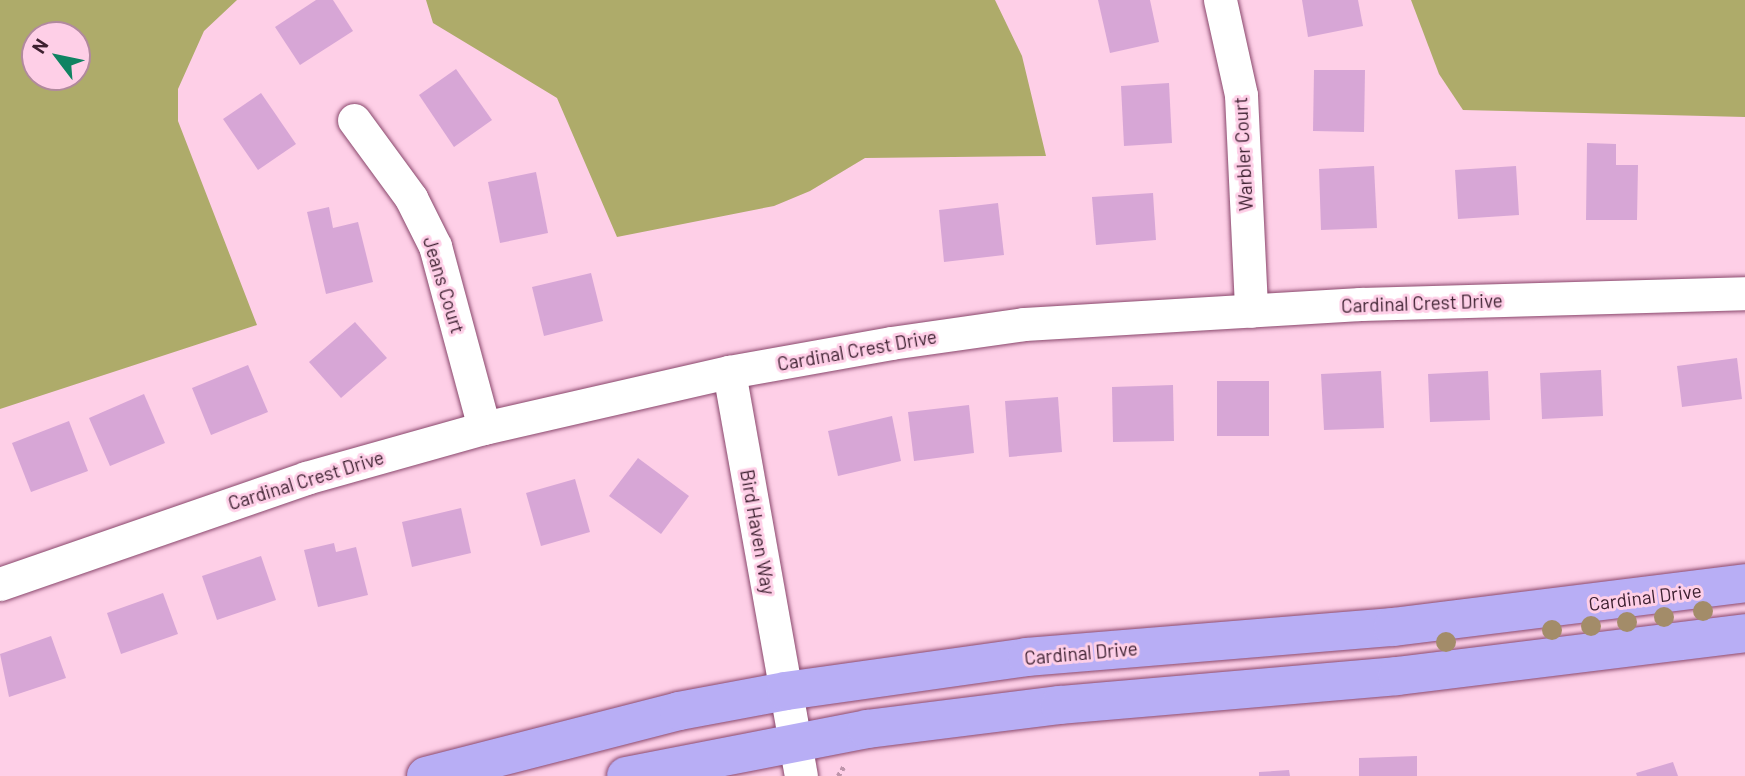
<!DOCTYPE html>
<style>
body{margin:0}
#map{position:relative;width:1745px;height:776px;overflow:hidden;background:#fecfe7;font-family:Barlow,sans-serif}
div>[style]{position:absolute}
.forest>*{inset:0;background:#aeab6a}
.building>*{inset:0;background:#d7a6d6}
.path>*{height:4.5px;margin-top:-2.25px;transform-origin:0;background:repeating-linear-gradient(90deg,#be95ab 0 3.5px,transparent 0 7px)}
.roads{filter:drop-shadow(0 0 2px #89476c) drop-shadow(0 0 2px #89476c)}
.minor>*{height:33px;margin:-16.5px;padding:0 16.5px;transform-origin:16.5px;border-radius:16.5px;background:#fff}
.major>*{height:38px;margin:-19px;padding:0 19px;transform-origin:19px;border-radius:19px;background:#b8aef5}
.trees>*{width:20px;height:20px;margin:-10px;border-radius:50%;background:#a38c69}
span{translate:-50% -50%;white-space:nowrap;text-align:center;line-height:1.15;-webkit-text-stroke:6px #fecfe7;paint-order:stroke}
.street-label{font-size:19px;color:#3e2131}
.north{position:absolute;left:21px;top:21px;width:70px;height:70px;box-sizing:border-box;background:#fecfe7;border:2px solid #b1899e;border-radius:50%;rotate:302deg;font-size:19px;font-weight:700;line-height:28px;text-align:center;color:#3e2131}
.north::after{content:'';display:block;margin:auto;width:24px;height:32px;background:#108362;clip-path:polygon(50% 0,100% 100%,50% 72%,0 100%)}
</style>
<div id="map">
<div class="forest">
<i style="clip-path:polygon(evenodd,0 0,237px 0,204px 31px,178px 89px,178px 121px,257px 325px,0 409px,0 0,35px 35px,77px 35px,77px 77px,35px 77px,35px 35px)"></i>
<i style="clip-path:polygon(426px 0,995px 0,1022px 56px,1046px 156px,865px 158px,810px 191px,774px 206px,617px 237px,557px 98px,433px 23px)"></i>
<i style="clip-path:polygon(1411px 0,1745px 0,1745px 117px,1463px 110px,1439px 74px)"></i>
</div>
<div class="building">
<i style="clip-path:polygon(316px 0,333px 0,353px 31px,300px 65px,275px 27px)"></i>
<i style="clip-path:polygon(1098px 0,1150px 0,1159px 42px,1110px 53px)"></i>
<i style="clip-path:polygon(1302px 0,1358px 0,1363px 26px,1308px 37px)"></i>
<i style="clip-path:polygon(456px 69px,492px 120px,454px 147px,419px 95px)"></i>
<i style="clip-path:polygon(1314px 70px,1365px 70px,1364px 132px,1313px 131px)"></i>
<i style="clip-path:polygon(1169px 83px,1172px 143px,1124px 146px,1121px 86px)"></i>
<i style="clip-path:polygon(261px 93px,296px 144px,258px 170px,223px 119px)"></i>
<i style="clip-path:polygon(1587px 143px,1616px 144px,1616px 165px,1638px 165px,1637px 220px,1586px 220px)"></i>
<i style="clip-path:polygon(1374px 166px,1377px 228px,1321px 230px,1319px 169px)"></i>
<i style="clip-path:polygon(1516px 166px,1519px 215px,1458px 219px,1455px 170px)"></i>
<i style="clip-path:polygon(536px 172px,548px 233px,500px 243px,488px 182px)"></i>
<i style="clip-path:polygon(1153px 193px,1156px 240px,1096px 245px,1092px 197px)"></i>
<i style="clip-path:polygon(998px 203px,1004px 255px,944px 262px,939px 210px)"></i>
<i style="clip-path:polygon(329px 207px,333px 228px,358px 222px,373px 282px,326px 294px,307px 212px)"></i>
<i style="clip-path:polygon(591px 273px,603px 321px,544px 336px,532px 287px)"></i>
<i style="clip-path:polygon(355px 322px,387px 358px,341px 398px,309px 362px)"></i>
<i style="clip-path:polygon(1737px 358px,1742px 399px,1682px 407px,1677px 366px)"></i>
<i style="clip-path:polygon(248px 365px,268px 412px,211px 435px,192px 388px)"></i>
<i style="clip-path:polygon(1601px 370px,1603px 416px,1542px 419px,1540px 373px)"></i>
<i style="clip-path:polygon(1381px 371px,1384px 428px,1324px 430px,1321px 374px)"></i>
<i style="clip-path:polygon(1488px 371px,1490px 420px,1430px 422px,1428px 374px)"></i>
<i style="clip-path:polygon(1217px 381px,1269px 381px,1269px 436px,1217px 436px)"></i>
<i style="clip-path:polygon(1173px 385px,1174px 441px,1113px 442px,1112px 387px)"></i>
<i style="clip-path:polygon(144px 394px,165px 443px,110px 466px,89px 418px)"></i>
<i style="clip-path:polygon(1058px 397px,1062px 452px,1009px 457px,1005px 401px)"></i>
<i style="clip-path:polygon(969px 405px,974px 453px,914px 461px,908px 412px)"></i>
<i style="clip-path:polygon(892px 416px,901px 461px,838px 476px,828px 431px)"></i>
<i style="clip-path:polygon(69px 421px,88px 471px,31px 492px,12px 443px)"></i>
<i style="clip-path:polygon(638px 458px,689px 496px,661px 534px,609px 496px)"></i>
<i style="clip-path:polygon(575px 479px,590px 532px,541px 546px,526px 493px)"></i>
<i style="clip-path:polygon(461px 508px,471px 553px,412px 567px,402px 522px)"></i>
<i style="clip-path:polygon(334px 543px,336px 552px,356px 547px,368px 595px,318px 607px,304px 550px)"></i>
<i style="clip-path:polygon(261px 556px,276px 600px,217px 620px,202px 576px)"></i>
<i style="clip-path:polygon(163px 593px,178px 634px,121px 654px,107px 613px)"></i>
<i style="clip-path:polygon(51px 636px,66px 678px,9px 697px,0 654px)"></i>
<i style="clip-path:polygon(1417px 756px,1417px 776px,1359px 776px,1359px 758px)"></i>
<i style="clip-path:polygon(1673px 762px,1678px 776px,1637px 776px,1636px 773px)"></i>
<i style="clip-path:polygon(1289px 770px,1290px 776px,1259px 776px,1259px 772px)"></i>
</div>
<div class="path">
<i style="left:838px;top:776px;width:12px;rotate:-59deg"></i>
</div>
<div class="roads">
<div class="minor">
<i style="left:1220px;top:0;width:97px;rotate:77.5deg"></i>
<i style="left:1241px;top:95px;width:216px;rotate:87.3deg"></i>
<i style="left:354px;top:120px;width:97px;rotate:53.8deg"></i>
<i style="left:411px;top:198px;width:54px;rotate:63.4deg"></i>
<i style="left:435px;top:246px;width:188px;rotate:74.9deg"></i>
<i style="left:729px;top:372px;width:410px;rotate:79.9deg"></i>
<i style="left:0;top:584px;width:324px;rotate:-19.1deg"></i>
<i style="left:306px;top:478px;width:185px;rotate:-15.7deg"></i>
<i style="left:484px;top:428px;width:251px;rotate:-12.9deg"></i>
<i style="left:729px;top:372px;width:165px;rotate:-10.1deg"></i>
<i style="left:891px;top:343px;width:134px;rotate:-8.1deg"></i>
<i style="left:1024px;top:324px;width:337px;rotate:-3.4deg"></i>
<i style="left:1360px;top:304px;width:385px;rotate:-1.6deg"></i>
</div>
<div class="major">
<i style="left:426px;top:776px;width:261px;rotate:-14.4deg"></i>
<i style="left:679px;top:711px;width:109px;rotate:-10.6deg"></i>
<i style="left:786px;top:691px;width:243px;rotate:-8deg"></i>
<i style="left:1027px;top:657px;width:367px;rotate:-4.7deg"></i>
<i style="left:1393px;top:627px;width:355px;rotate:-7.1deg"></i>
<i style="left:626px;top:776px;width:246px;rotate:-11deg"></i>
<i style="left:867px;top:729px;width:194px;rotate:-7.1deg"></i>
<i style="left:1060px;top:705px;width:338px;rotate:-4.9deg"></i>
<i style="left:1397px;top:676px;width:351px;rotate:-7deg"></i>
</div>
</div>
<div class="trees">
<i style="left:1703px;top:611px"></i>
<i style="left:1664px;top:617px"></i>
<i style="left:1627px;top:622px"></i>
<i style="left:1591px;top:626px"></i>
<i style="left:1552px;top:630px"></i>
<i style="left:1446px;top:642px"></i>
</div>
<div class="street-label">
<span style="left:1243px;top:154px;rotate:-93deg">Warbler Court</span>
<span style="left:444px;top:285px;rotate:73deg">Jeans Court</span>
<span style="left:1422px;top:303px;rotate:-2deg">Cardinal Crest Drive</span>
<span style="left:857px;top:350px;rotate:-10deg">Cardinal Crest Drive</span>
<span style="left:306px;top:480px;rotate:-17deg">Cardinal Crest Drive</span>
<span style="left:758px;top:532px;rotate:80deg">Bird Haven Way</span>
<span style="left:1645px;top:597px;rotate:-7deg">Cardinal Drive</span>
<span style="left:1081px;top:653px;rotate:-5deg">Cardinal Drive</span>
</div>
<div class="north">N</div>
</div>
